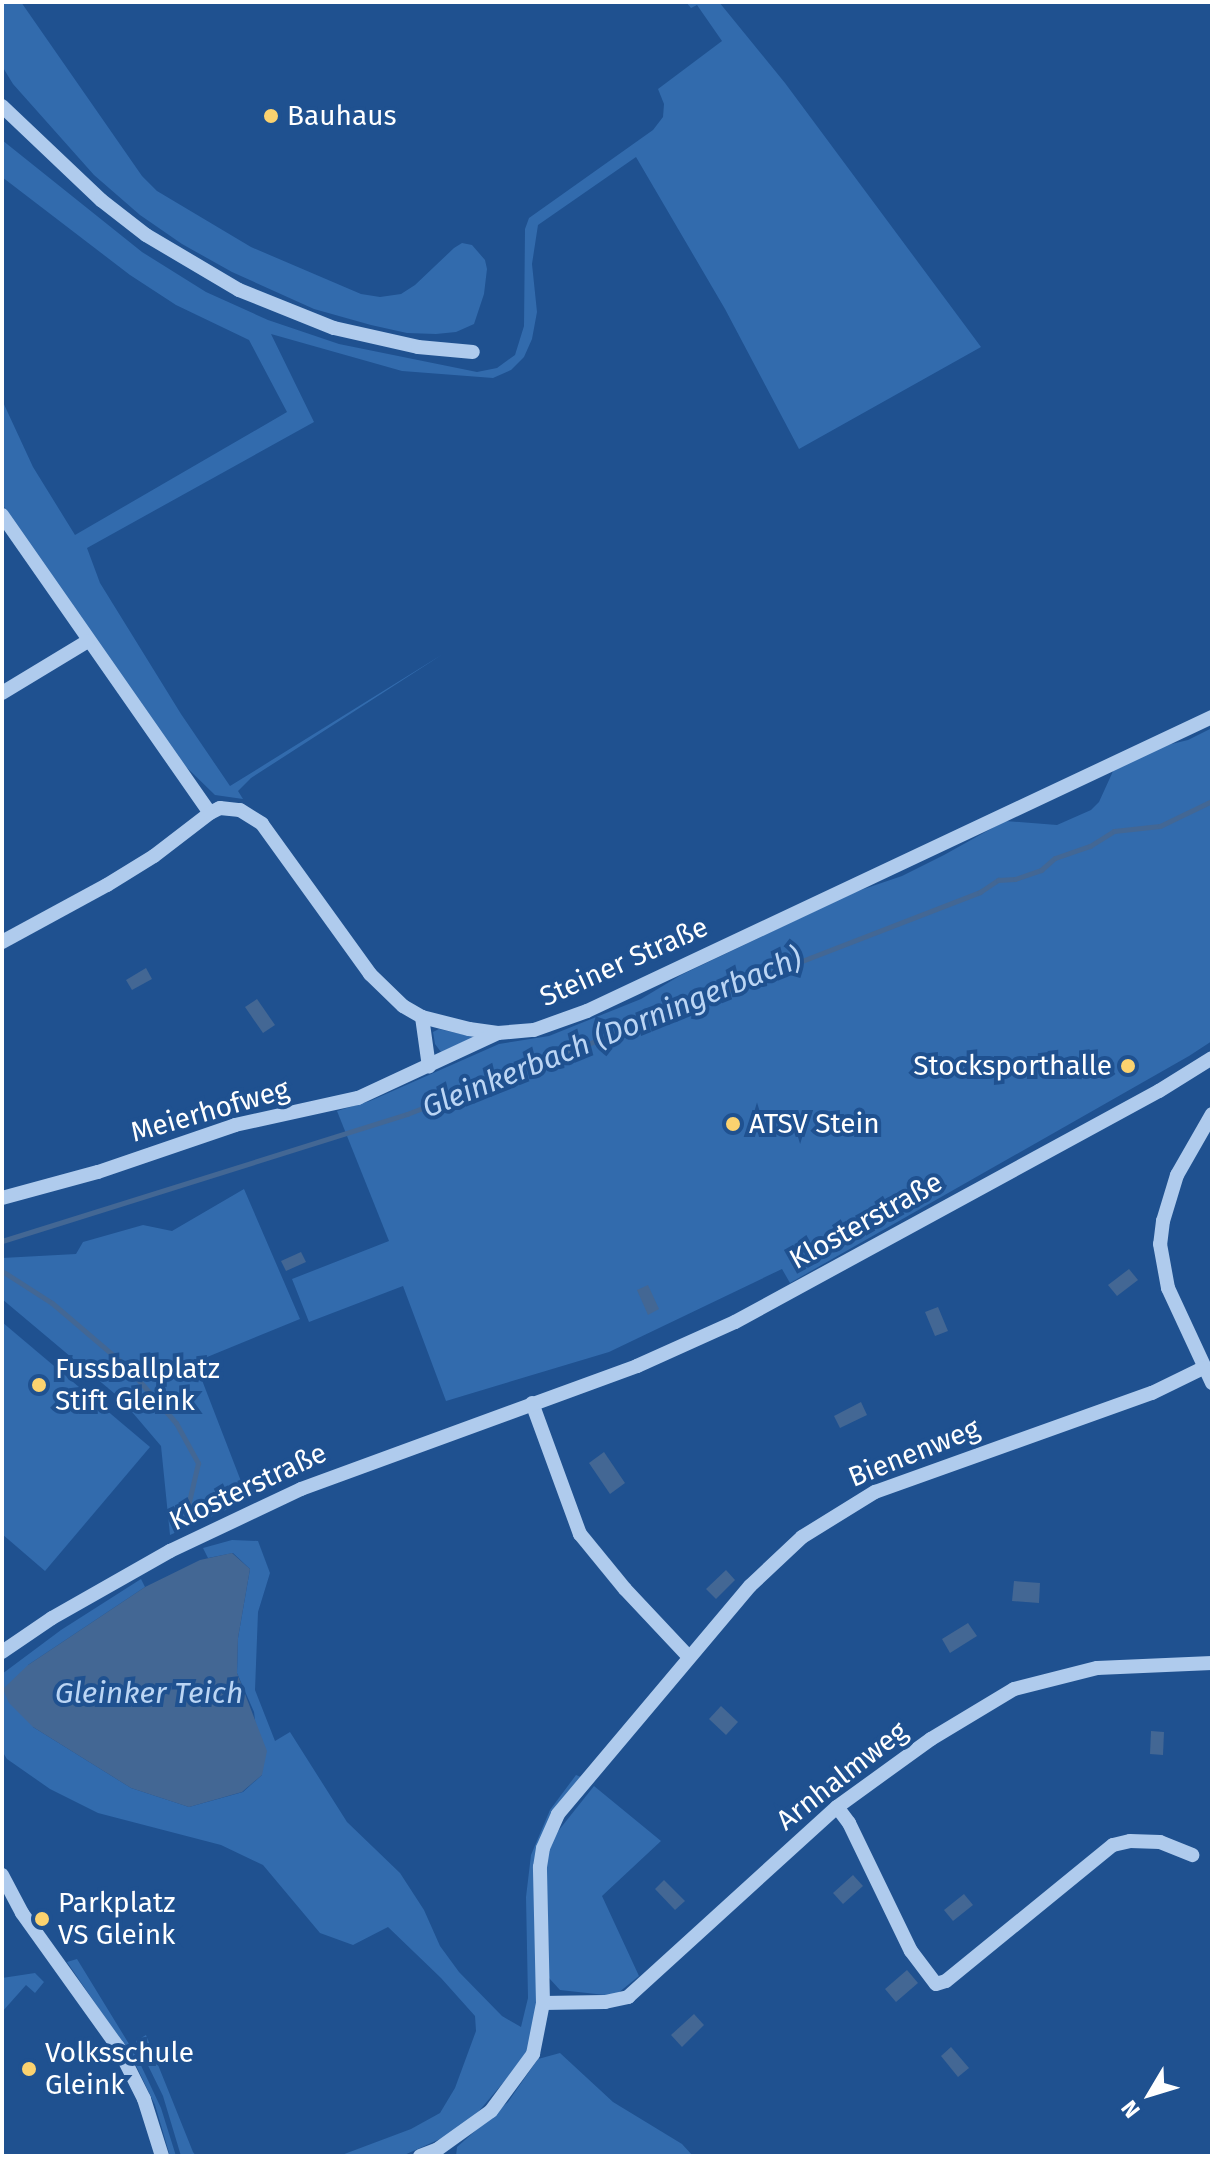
<!DOCTYPE html>
<meta charset="utf-8">
<style>
body{margin:0}
#map{position:relative;width:1214px;height:2158px;overflow:hidden;background:#1f5190;font-family:"Fira Sans",sans-serif}
div>[style]{position:absolute}
.green>*{inset:0;background:#326bad}
.water>*{inset:0;background:#436794}
.stream>*{height:5px;margin:-2.5px;padding:0 2.5px;transform-origin:2.5px;border-radius:2.5px;background:#436794}
.minor>*{height:14px;margin:-7px;padding:0 7px;transform-origin:7px;border-radius:7px;background:#afcbed}
.dots>*{width:22px;height:22px;translate:-50% -50%;box-sizing:border-box;border:4px solid #1f5190;border-radius:50%}
span{translate:-50% -50%;white-space:nowrap;text-align:center;line-height:1.15;-webkit-text-stroke:8px #1f5190;paint-order:stroke}
.poi-label{font-size:28px;color:#fff}
.left{translate:0 -50%;text-align:left}
.right{translate:-100% -50%;text-align:right}
.street-label{font-size:28px;color:#fff}
.water-label{font-size:30px;color:#bbd5f4;font-style:italic}
.frame{position:absolute;inset:0;border:4px solid #fff;pointer-events:none}
.north{position:absolute;left:1110px;top:2054px;width:80px;height:80px;-webkit-text-stroke:6px #1f5190;paint-order:stroke;rotate:232deg;font-size:22px;font-weight:700;line-height:32px;text-align:center;color:#fff}
.north::after{content:'';display:block;margin:auto;width:28px;height:36px;background:#fff;clip-path:polygon(50% 0,100% 100%,50% 72%,0 100%)}
</style>
<div id="map">
<div class="green">
<i style="clip-path:polygon(2px 2px,21px 2px,142px 176px,157px 191px,251px 247px,361px 294px,380px 297px,401px 294px,415px 285px,454px 248px,462px 243px,472px 245px,485px 260px,487px 269px,484px 294px,474px 324px,456px 332px,436px 334px,407px 333px,371px 325px,314px 309px,232px 272px,182px 244px,140px 215px,94px 175px,13px 84px,2px 66px)"></i>
<i style="clip-path:polygon(686px 2px,719px 2px,785px 83px,981px 347px,799px 449px,725px 309px,636px 157px,538px 225px,532px 264px,537px 312px,532px 339px,524px 357px,511px 370px,493px 378px,402px 371px,271px 334px,314px 422px,87px 548px,100px 583px,181px 714px,230px 786px,443px 654px,251px 778px,238px 791px,243px 799px,215px 795px,181px 762px,2px 504px,2px 400px,33px 467px,75px 535px,287px 412px,249px 340px,176px 305px,130px 275px,2px 177px,2px 140px,142px 252px,206px 292px,268px 320px,339px 344px,477px 372px,497px 368px,515px 355px,524px 326px,525px 229px,529px 218px,653px 130px,663px 117px,664px 104px,658px 89px,722px 41px,697px 5px,691px 8px)"></i>
<i style="clip-path:polygon(1212px 728px,1212px 1041px,1189px 1056px,790px 1283px,782px 1269px,609px 1352px,446px 1401px,403px 1286px,309px 1322px,292px 1279px,389px 1241px,337px 1111px,370px 1101px,499px 1044px,549px 1036px,641px 999px,681px 975px,855px 892px,902px 876px,944px 855px,1005px 821px,1057px 825px,1091px 810px,1099px 802px,1114px 769px,1159px 747px,1188px 740px)"></i>
<i style="clip-path:polygon(439px 1029px,474px 1037px,441px 1052px,435px 1044px,433px 1032px)"></i>
<i style="clip-path:polygon(244px 1189px,300px 1319px,195px 1362px,244px 1489px,239px 1504px,170px 1535px,161px 1446px,121px 1399px,2px 1299px,2px 1258px,76px 1254px,83px 1242px,143px 1225px,172px 1231px)"></i>
<i style="clip-path:polygon(2px 1322px,150px 1447px,45px 1571px,2px 1534px)"></i>
<i style="clip-path:polygon(232px 1540px,258px 1541px,270px 1573px,258px 1612px,255px 1690px,275px 1741px,290px 1732px,347px 1822px,400px 1873px,424px 1910px,440px 1946px,459px 1972px,502px 2016px,521px 2027px,528px 1998px,526px 1897px,531px 1855px,550px 1810px,576px 1775px,581px 1777px,550px 1819px,535px 2024px,525px 2057px,479px 2111px,449px 2135px,402px 2156px,339px 2156px,411px 2129px,440px 2113px,455px 2088px,476px 2031px,475px 2016px,441px 1978px,388px 1927px,353px 1945px,320px 1933px,263px 1865px,221px 1845px,98px 1813px,50px 1789px,7px 1759px,2px 1751px,2px 1674px,61px 1630px,141px 1579px,145px 1587px,28px 1665px,33px 1727px,131px 1788px,189px 1807px,243px 1792px,262px 1775px,254px 1712px,237px 1673px,238px 1638px,250px 1569px,233px 1553px,208px 1558px,203px 1548px)"></i>
<i style="clip-path:polygon(594px 1786px,661px 1841px,602px 1896px,639px 1976px,618px 1993px,605px 1995px,560px 1990px,549px 1978px,546px 1859px,555px 1835px)"></i>
<i style="clip-path:polygon(77px 1959px,137px 2057px,161px 2108px,176px 2156px,170px 2156px,155px 2105px,132px 2057px,67px 1962px)"></i>
<i style="clip-path:polygon(35px 1973px,44px 1982px,35px 1993px,26px 1985px,2px 2012px,2px 1978px)"></i>
<i style="clip-path:polygon(146px 2035px,193px 2152px,196px 2156px,181px 2156px,163px 2096px,136px 2041px)"></i>
<i style="clip-path:polygon(560px 2053px,613px 2102px,682px 2144px,693px 2156px,456px 2156px,457px 2147px,508px 2102px,538px 2059px)"></i>
</div>
<div class="water">
<i style="clip-path:polygon(146px 968px,152px 979px,132px 990px,126px 980px)"></i>
<i style="clip-path:polygon(257px 999px,275px 1025px,263px 1033px,245px 1007px)"></i>
<i style="clip-path:polygon(301px 1252px,306px 1262px,286px 1271px,281px 1261px)"></i>
<i style="clip-path:polygon(1129px 1269px,1138px 1280px,1117px 1296px,1108px 1285px)"></i>
<i style="clip-path:polygon(648px 1285px,659px 1309px,648px 1315px,637px 1290px)"></i>
<i style="clip-path:polygon(938px 1307px,948px 1331px,935px 1336px,925px 1312px)"></i>
<i style="clip-path:polygon(861px 1402px,867px 1415px,840px 1428px,834px 1416px)"></i>
<i style="clip-path:polygon(604px 1452px,625px 1483px,610px 1494px,589px 1463px)"></i>
<i style="clip-path:polygon(232px 1553px,250px 1569px,238px 1638px,237px 1673px,267px 1751px,262px 1775px,242px 1792px,189px 1807px,131px 1788px,33px 1727px,9px 1703px,3px 1689px,28px 1665px,145px 1587px,200px 1560px)"></i>
<i style="clip-path:polygon(726px 1570px,735px 1580px,716px 1599px,706px 1589px)"></i>
<i style="clip-path:polygon(1014px 1581px,1040px 1583px,1039px 1603px,1012px 1601px)"></i>
<i style="clip-path:polygon(968px 1623px,977px 1636px,950px 1653px,942px 1639px)"></i>
<i style="clip-path:polygon(721px 1706px,738px 1722px,726px 1735px,709px 1719px)"></i>
<i style="clip-path:polygon(1151px 1731px,1164px 1732px,1163px 1755px,1150px 1754px)"></i>
<i style="clip-path:polygon(853px 1875px,863px 1886px,843px 1904px,833px 1893px)"></i>
<i style="clip-path:polygon(664px 1880px,685px 1901px,675px 1910px,655px 1889px)"></i>
<i style="clip-path:polygon(964px 1894px,973px 1905px,953px 1921px,944px 1910px)"></i>
<i style="clip-path:polygon(907px 1970px,918px 1983px,896px 2002px,885px 1989px)"></i>
<i style="clip-path:polygon(694px 2014px,704px 2025px,682px 2047px,671px 2035px)"></i>
<i style="clip-path:polygon(951px 2047px,969px 2068px,958px 2077px,941px 2056px)"></i>
</div>
<div class="stream">
<i style="left:2px;top:1241px;width:424px;rotate:-17.4deg"></i>
<i style="left:407px;top:1114px;width:615px;rotate:-21.18deg"></i>
<i style="left:980px;top:892px;width:22px;rotate:-34deg"></i>
<i style="left:998px;top:880px;width:17px;rotate:-3deg"></i>
<i style="left:1015px;top:879px;width:28px;rotate:-19deg"></i>
<i style="left:1041px;top:870px;width:18px;rotate:-41deg"></i>
<i style="left:1055px;top:858px;width:37px;rotate:-19deg"></i>
<i style="left:1090px;top:846px;width:28px;rotate:-32deg"></i>
<i style="left:1114px;top:831px;width:46px;rotate:-6.2deg"></i>
<i style="left:1160px;top:826px;width:58px;rotate:-25.7deg"></i>
<i style="left:2px;top:1271px;width:59px;rotate:32.6deg"></i>
<i style="left:52px;top:1303px;width:100px;rotate:40.5deg"></i>
<i style="left:128px;top:1368px;width:73px;rotate:48.9deg"></i>
<i style="left:176px;top:1423px;width:46px;rotate:61.2deg"></i>
<i style="left:198px;top:1463px;width:62px;rotate:103.1deg"></i>
</div>
<div class="minor">
<i style="left:2px;top:106px;width:137px;rotate:43.5deg"></i>
<i style="left:101px;top:200px;width:57px;rotate:37.9deg"></i>
<i style="left:146px;top:235px;width:108px;rotate:30.6deg"></i>
<i style="left:239px;top:290px;width:102px;rotate:21.8deg"></i>
<i style="left:334px;top:328px;width:86px;rotate:12.7deg"></i>
<i style="left:418px;top:347px;width:55px;rotate:5.2deg"></i>
<i style="left:2px;top:515px;width:363px;rotate:55.1deg"></i>
<i style="left:2px;top:693px;width:100px;rotate:-31.2deg"></i>
<i style="left:2px;top:942px;width:119px;rotate:-28.5deg"></i>
<i style="left:107px;top:885px;width:55px;rotate:-31.7deg"></i>
<i style="left:154px;top:856px;width:71px;rotate:-37.5deg"></i>
<i style="left:210px;top:813px;width:11px;rotate:-27deg"></i>
<i style="left:220px;top:808px;width:20px;rotate:6deg"></i>
<i style="left:240px;top:810px;width:26px;rotate:32deg"></i>
<i style="left:262px;top:824px;width:185px;rotate:54.2deg"></i>
<i style="left:370px;top:974px;width:46px;rotate:44.1deg"></i>
<i style="left:403px;top:1006px;width:22px;rotate:30deg"></i>
<i style="left:422px;top:1017px;width:49px;rotate:14.3deg"></i>
<i style="left:469px;top:1029px;width:29px;rotate:8deg"></i>
<i style="left:498px;top:1033px;width:36px;rotate:-5deg"></i>
<i style="left:534px;top:1030px;width:56px;rotate:-19.7deg"></i>
<i style="left:587px;top:1011px;width:691px;rotate:-25.19deg"></i>
<i style="left:422px;top:1017px;width:50px;rotate:82deg"></i>
<i style="left:1212px;top:1114px;width:70px;rotate:119.8deg"></i>
<i style="left:1177px;top:1175px;width:48px;rotate:106.9deg"></i>
<i style="left:1163px;top:1221px;width:23px;rotate:97deg"></i>
<i style="left:1160px;top:1244px;width:45px;rotate:79.7deg"></i>
<i style="left:1168px;top:1288px;width:105px;rotate:65.1deg"></i>
<i style="left:2px;top:1198px;width:99px;rotate:-15.2deg"></i>
<i style="left:98px;top:1172px;width:145px;rotate:-18.9deg"></i>
<i style="left:235px;top:1125px;width:126px;rotate:-12.4deg"></i>
<i style="left:358px;top:1098px;width:154px;rotate:-24.9deg"></i>
<i style="left:532px;top:1403px;width:140px;rotate:69.9deg"></i>
<i style="left:580px;top:1534px;width:71px;rotate:50.7deg"></i>
<i style="left:625px;top:1589px;width:92px;rotate:46.8deg"></i>
<i style="left:2px;top:1652px;width:60px;rotate:-34.2deg"></i>
<i style="left:52px;top:1618px;width:136px;rotate:-29.6deg"></i>
<i style="left:170px;top:1551px;width:145px;rotate:-25.3deg"></i>
<i style="left:301px;top:1489px;width:358px;rotate:-20.1deg"></i>
<i style="left:637px;top:1366px;width:107px;rotate:-24.2deg"></i>
<i style="left:735px;top:1322px;width:483px;rotate:-28.6deg"></i>
<i style="left:1159px;top:1091px;width:62px;rotate:-31.9deg"></i>
<i style="left:837px;top:1807px;width:20px;rotate:53deg"></i>
<i style="left:849px;top:1823px;width:142px;rotate:64.2deg"></i>
<i style="left:911px;top:1951px;width:41px;rotate:52.9deg"></i>
<i style="left:936px;top:1984px;width:10px;rotate:-17deg"></i>
<i style="left:946px;top:1981px;width:215px;rotate:-39.2deg"></i>
<i style="left:1113px;top:1845px;width:17px;rotate:-13deg"></i>
<i style="left:1130px;top:1841px;width:30px;rotate:2deg"></i>
<i style="left:1160px;top:1842px;width:35px;rotate:22deg"></i>
<i style="left:2px;top:1875px;width:43px;rotate:62.2deg"></i>
<i style="left:22px;top:1913px;width:165px;rotate:54.4deg"></i>
<i style="left:118px;top:2047px;width:58px;rotate:63.4deg"></i>
<i style="left:144px;top:2099px;width:60px;rotate:72.5deg"></i>
<i style="left:543px;top:2003px;width:62px;rotate:-0.9deg"></i>
<i style="left:605px;top:2002px;width:24px;rotate:-12deg"></i>
<i style="left:628px;top:1997px;width:282px;rotate:-42.3deg"></i>
<i style="left:837px;top:1807px;width:116px;rotate:-35.9deg"></i>
<i style="left:931px;top:1739px;width:97px;rotate:-31.1deg"></i>
<i style="left:1014px;top:1689px;width:86px;rotate:-14.2deg"></i>
<i style="left:1097px;top:1668px;width:115px;rotate:-2.5deg"></i>
<i style="left:420px;top:2156px;width:19px;rotate:-21deg"></i>
<i style="left:438px;top:2149px;width:65px;rotate:-35.6deg"></i>
<i style="left:491px;top:2111px;width:71px;rotate:-53.6deg"></i>
<i style="left:533px;top:2054px;width:52px;rotate:-78.9deg"></i>
<i style="left:543px;top:2003px;width:136px;rotate:-91.3deg"></i>
<i style="left:540px;top:1867px;width:19px;rotate:-81deg"></i>
<i style="left:543px;top:1848px;width:37px;rotate:-66deg"></i>
<i style="left:558px;top:1814px;width:298px;rotate:-49.9deg"></i>
<i style="left:750px;top:1586px;width:71px;rotate:-43.3deg"></i>
<i style="left:802px;top:1537px;width:86px;rotate:-31.7deg"></i>
<i style="left:875px;top:1492px;width:294px;rotate:-19.7deg"></i>
<i style="left:1152px;top:1393px;width:57px;rotate:-26.1deg"></i>
</div>
<div class="dots">
<i style="left:271px;top:116px;background:#fbd26f"></i>
<i style="left:1128px;top:1066px;background:#fbd26f"></i>
<i style="left:733px;top:1124px;background:#fbd26f"></i>
<i style="left:39px;top:1385px;background:#fbd26f"></i>
<i style="left:42px;top:1919px;background:#fbd26f"></i>
<i style="left:29px;top:2069px;background:#fbd26f"></i>
</div>
<div class="poi-label">
<span class="left" style="left:287px;top:116px">Bauhaus</span>
<span class="right" style="left:1112px;top:1066px">Stocksporthalle</span>
<span class="left" style="left:749px;top:1124px">ATSV Stein</span>
<span class="left" style="left:55px;top:1385px">Fussballplatz<br>Stift Gleink</span>
<span class="left" style="left:58px;top:1919px">Parkplatz<br>VS Gleink</span>
<span class="left" style="left:45px;top:2069px">Volksschule<br>Gleink</span>
</div>
<div class="street-label">
<span style="left:624px;top:962px;rotate:-24deg">Steiner Straße</span>
<span style="left:210px;top:1111px;rotate:-16deg">Meierhofweg</span>
<span style="left:866px;top:1221px;rotate:-29deg">Klosterstraße</span>
<span style="left:914px;top:1453px;rotate:-22deg">Bienenweg</span>
<span style="left:248px;top:1487px;rotate:-25deg">Klosterstraße</span>
<span style="left:842px;top:1776px;rotate:-38deg">Arnhalmweg</span>
</div>
<div class="water-label">
<span style="left:612px;top:1033px;rotate:-22deg">Gleinkerbach (Dorningerbach)</span>
<span style="left:149px;top:1693px">Gleinker Teich</span>
</div>
<div class="frame"></div>
<div class="north">N</div>
</div>
